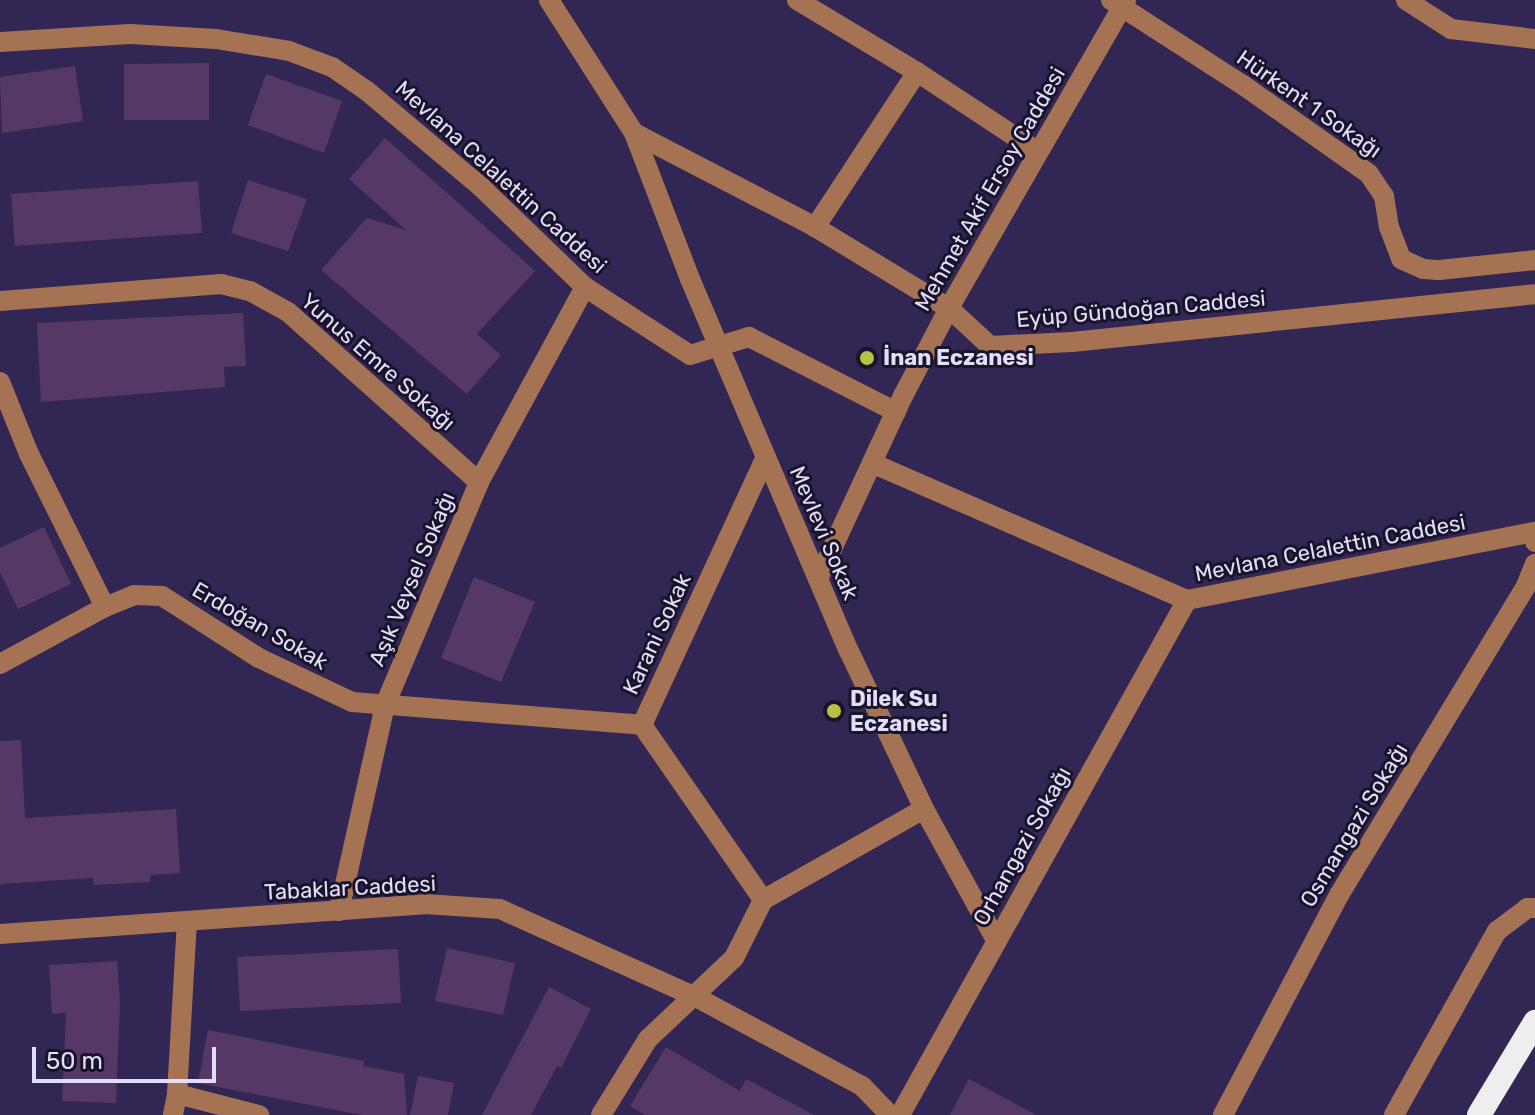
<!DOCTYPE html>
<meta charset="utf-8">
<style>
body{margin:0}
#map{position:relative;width:1535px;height:1115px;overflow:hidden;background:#322655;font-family:Rubik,sans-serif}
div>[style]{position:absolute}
.building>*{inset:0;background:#563866}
.minor>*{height:20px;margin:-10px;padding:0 10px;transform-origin:10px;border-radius:10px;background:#a57253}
.highway>*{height:24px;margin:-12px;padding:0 12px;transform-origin:12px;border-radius:12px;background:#eee}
.dots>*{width:22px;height:22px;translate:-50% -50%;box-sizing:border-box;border:4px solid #191429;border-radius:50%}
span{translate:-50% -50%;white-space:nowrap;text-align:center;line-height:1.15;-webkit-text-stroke:6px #191429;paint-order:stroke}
.street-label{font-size:22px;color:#e1ddfb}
.poi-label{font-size:22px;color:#e1ddfb;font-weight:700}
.left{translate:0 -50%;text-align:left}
.scale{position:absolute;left:32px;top:1047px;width:184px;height:36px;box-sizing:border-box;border:4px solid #e1ddfb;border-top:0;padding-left:10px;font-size:24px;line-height:28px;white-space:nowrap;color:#e1ddfb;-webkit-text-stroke:6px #191429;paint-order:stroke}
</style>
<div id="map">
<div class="building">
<i style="clip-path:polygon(209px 63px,209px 120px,124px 120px,124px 64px)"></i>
<i style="clip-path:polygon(75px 66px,83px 121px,2px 133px,0 77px)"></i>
<i style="clip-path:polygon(266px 74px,342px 101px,324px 153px,248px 125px)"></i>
<i style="clip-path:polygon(385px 138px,535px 271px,477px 334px,501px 355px,467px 394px,321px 270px,367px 218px,406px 230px,349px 179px)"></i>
<i style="clip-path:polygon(248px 180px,307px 199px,288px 251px,231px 233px)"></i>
<i style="clip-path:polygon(198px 181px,202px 233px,15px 246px,11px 194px)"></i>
<i style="clip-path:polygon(243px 313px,246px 366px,224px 367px,225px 387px,41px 402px,37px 323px)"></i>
<i style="clip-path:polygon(44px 527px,71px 584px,18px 609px,0 572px,0 548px)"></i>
<i style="clip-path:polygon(474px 577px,535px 602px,501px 682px,441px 658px)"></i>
<i style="clip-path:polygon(21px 740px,25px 818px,176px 809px,180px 873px,150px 875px,150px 882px,94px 885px,93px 878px,0 884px,0 741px)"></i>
<i style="clip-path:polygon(447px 948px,515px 963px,503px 1015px,435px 1001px)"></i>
<i style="clip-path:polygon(398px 949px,401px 1003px,240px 1011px,237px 957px)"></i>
<i style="clip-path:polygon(117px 961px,120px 1002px,116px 1103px,62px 1101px,66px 1013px,52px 1014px,49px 965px)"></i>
<i style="clip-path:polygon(549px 987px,591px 1009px,561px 1068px,557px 1066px,531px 1115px,482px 1115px)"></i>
<i style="clip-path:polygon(208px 1030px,364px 1061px,363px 1066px,404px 1074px,407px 1115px,361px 1115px,198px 1083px)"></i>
<i style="clip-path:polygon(666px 1047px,740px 1091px,746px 1079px,814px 1115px,645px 1115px,630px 1106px)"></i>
<i style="clip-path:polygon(418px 1076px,454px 1083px,448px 1115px,410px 1115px)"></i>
<i style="clip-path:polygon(969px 1079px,1036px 1115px,950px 1115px)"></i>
</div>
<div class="minor">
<i style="left:549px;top:0;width:158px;rotate:57.4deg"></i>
<i style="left:634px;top:133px;width:204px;rotate:27.4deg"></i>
<i style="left:815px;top:227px;width:157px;rotate:31.2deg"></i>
<i style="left:949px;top:308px;width:56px;rotate:42.8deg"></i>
<i style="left:990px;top:346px;width:82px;rotate:-2.8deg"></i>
<i style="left:1072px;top:342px;width:465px;rotate:-5.9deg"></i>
<i style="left:797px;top:0;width:140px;rotate:31deg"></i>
<i style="left:917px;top:72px;width:186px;rotate:123.3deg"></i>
<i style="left:1111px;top:0;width:157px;rotate:32.8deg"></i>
<i style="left:1243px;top:85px;width:154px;rotate:35.2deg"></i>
<i style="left:1369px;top:174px;width:27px;rotate:56deg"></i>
<i style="left:1384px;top:196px;width:31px;rotate:81deg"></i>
<i style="left:1389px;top:227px;width:34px;rotate:69deg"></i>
<i style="left:1401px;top:259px;width:24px;rotate:24deg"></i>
<i style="left:1423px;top:269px;width:16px;rotate:4deg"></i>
<i style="left:1439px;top:270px;width:97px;rotate:-5.9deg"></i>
<i style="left:1406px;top:0;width:54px;rotate:32.8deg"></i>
<i style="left:1451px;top:29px;width:85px;rotate:6.8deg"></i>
<i style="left:0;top:42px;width:130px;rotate:-3.5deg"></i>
<i style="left:130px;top:34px;width:86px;rotate:3.3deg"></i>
<i style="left:216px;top:39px;width:74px;rotate:9.3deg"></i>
<i style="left:289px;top:51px;width:46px;rotate:20.4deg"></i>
<i style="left:332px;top:67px;width:42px;rotate:34.4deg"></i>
<i style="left:367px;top:91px;width:149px;rotate:40.1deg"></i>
<i style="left:481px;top:187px;width:144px;rotate:43.9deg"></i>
<i style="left:585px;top:287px;width:125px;rotate:32.9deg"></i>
<i style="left:690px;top:355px;width:62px;rotate:-17deg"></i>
<i style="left:749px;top:337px;width:165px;rotate:27deg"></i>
<i style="left:917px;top:72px;width:144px;rotate:33.4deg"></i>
<i style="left:634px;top:133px;width:156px;rotate:69deg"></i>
<i style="left:690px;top:279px;width:405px;rotate:66.9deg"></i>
<i style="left:849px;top:651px;width:175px;rotate:64.6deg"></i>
<i style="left:924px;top:809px;width:149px;rotate:61.2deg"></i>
<i style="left:0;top:301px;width:222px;rotate:-4.4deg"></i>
<i style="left:221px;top:284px;width:30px;rotate:14deg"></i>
<i style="left:250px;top:291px;width:43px;rotate:28.9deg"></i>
<i style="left:288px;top:312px;width:256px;rotate:41.7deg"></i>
<i style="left:0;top:382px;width:78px;rotate:68.1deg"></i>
<i style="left:29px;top:454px;width:171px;rotate:63.6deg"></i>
<i style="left:874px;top:464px;width:341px;rotate:23.5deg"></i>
<i style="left:1187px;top:600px;width:354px;rotate:-11.1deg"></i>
<i style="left:1534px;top:532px;width:10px;rotate:84deg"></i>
<i style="left:818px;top:579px;width:202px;rotate:-65.1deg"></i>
<i style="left:903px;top:396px;width:99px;rotate:-62.4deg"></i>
<i style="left:949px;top:308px;width:355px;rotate:-60.1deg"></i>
<i style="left:0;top:664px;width:119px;rotate:-28.5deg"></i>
<i style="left:105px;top:607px;width:31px;rotate:-22deg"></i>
<i style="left:134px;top:595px;width:28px;rotate:2deg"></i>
<i style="left:162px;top:596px;width:115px;rotate:32.6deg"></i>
<i style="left:259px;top:658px;width:103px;rotate:25.3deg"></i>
<i style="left:352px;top:702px;width:291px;rotate:4.5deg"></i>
<i style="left:642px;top:725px;width:295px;rotate:-65.2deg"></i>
<i style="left:642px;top:725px;width:213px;rotate:55.3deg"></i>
<i style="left:339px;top:911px;width:211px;rotate:-77.4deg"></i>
<i style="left:385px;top:705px;width:242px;rotate:-67.1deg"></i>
<i style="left:479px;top:482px;width:222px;rotate:-61.5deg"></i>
<i style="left:0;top:934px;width:426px;rotate:-4deg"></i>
<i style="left:425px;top:904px;width:75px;rotate:3.8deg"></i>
<i style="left:500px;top:909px;width:213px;rotate:24.2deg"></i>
<i style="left:694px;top:996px;width:191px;rotate:28.2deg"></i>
<i style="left:862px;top:1086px;width:40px;rotate:46deg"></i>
<i style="left:177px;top:1094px;width:85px;rotate:14.4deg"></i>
<i style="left:173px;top:1115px;width:21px;rotate:-79deg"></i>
<i style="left:177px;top:1094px;width:171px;rotate:-86.7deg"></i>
<i style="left:601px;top:1115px;width:89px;rotate:-58.3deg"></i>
<i style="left:648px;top:1039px;width:118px;rotate:-43.3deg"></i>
<i style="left:734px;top:958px;width:65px;rotate:-63.4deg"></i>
<i style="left:763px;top:900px;width:185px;rotate:-29.5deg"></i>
<i style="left:900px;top:1115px;width:590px;rotate:-60.87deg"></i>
<i style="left:1223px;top:1115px;width:249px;rotate:-62.2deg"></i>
<i style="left:1339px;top:895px;width:361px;rotate:-58.8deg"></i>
<i style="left:1526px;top:586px;width:24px;rotate:-68deg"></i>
<i style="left:1394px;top:1115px;width:211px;rotate:-60.8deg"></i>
<i style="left:1497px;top:931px;width:38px;rotate:-37deg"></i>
<i style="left:1527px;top:908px;width:8px"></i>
</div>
<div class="highway">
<i style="left:1479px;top:1115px;width:109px;rotate:-58.9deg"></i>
</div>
<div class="dots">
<i style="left:867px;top:358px;background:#b9c046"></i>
<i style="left:834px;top:711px;background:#b9c046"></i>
</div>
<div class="street-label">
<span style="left:1309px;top:104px;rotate:35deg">Hürkent 1 Sokağı</span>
<span style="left:501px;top:177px;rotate:42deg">Mevlana Celalettin Caddesi</span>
<span style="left:990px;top:189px;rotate:-60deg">Mehmet Akif Ersoy Caddesi</span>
<span style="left:1141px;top:309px;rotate:-5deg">Eyüp Gündoğan Caddesi</span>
<span style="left:378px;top:362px;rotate:41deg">Yunus Emre Sokağı</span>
<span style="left:824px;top:533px;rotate:67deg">Mevlevi Sokak</span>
<span style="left:1330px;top:548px;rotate:-11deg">Mevlana Celalettin Caddesi</span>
<span style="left:412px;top:579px;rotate:-67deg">Aşık Veysel Sokağı</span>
<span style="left:260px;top:626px;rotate:30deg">Erdoğan Sokak</span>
<span style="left:657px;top:634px;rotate:-65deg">Karani Sokak</span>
<span style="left:1354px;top:825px;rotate:-59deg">Osmangazi Sokağı</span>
<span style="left:1022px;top:846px;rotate:-61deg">Orhangazi Sokağı</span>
<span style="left:350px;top:888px;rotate:-3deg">Tabaklar Caddesi</span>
</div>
<div class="poi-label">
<span class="left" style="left:883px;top:358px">İnan Eczanesi</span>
<span class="left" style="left:850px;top:711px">Dilek Su<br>Eczanesi</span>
</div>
<div class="scale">50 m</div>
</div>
